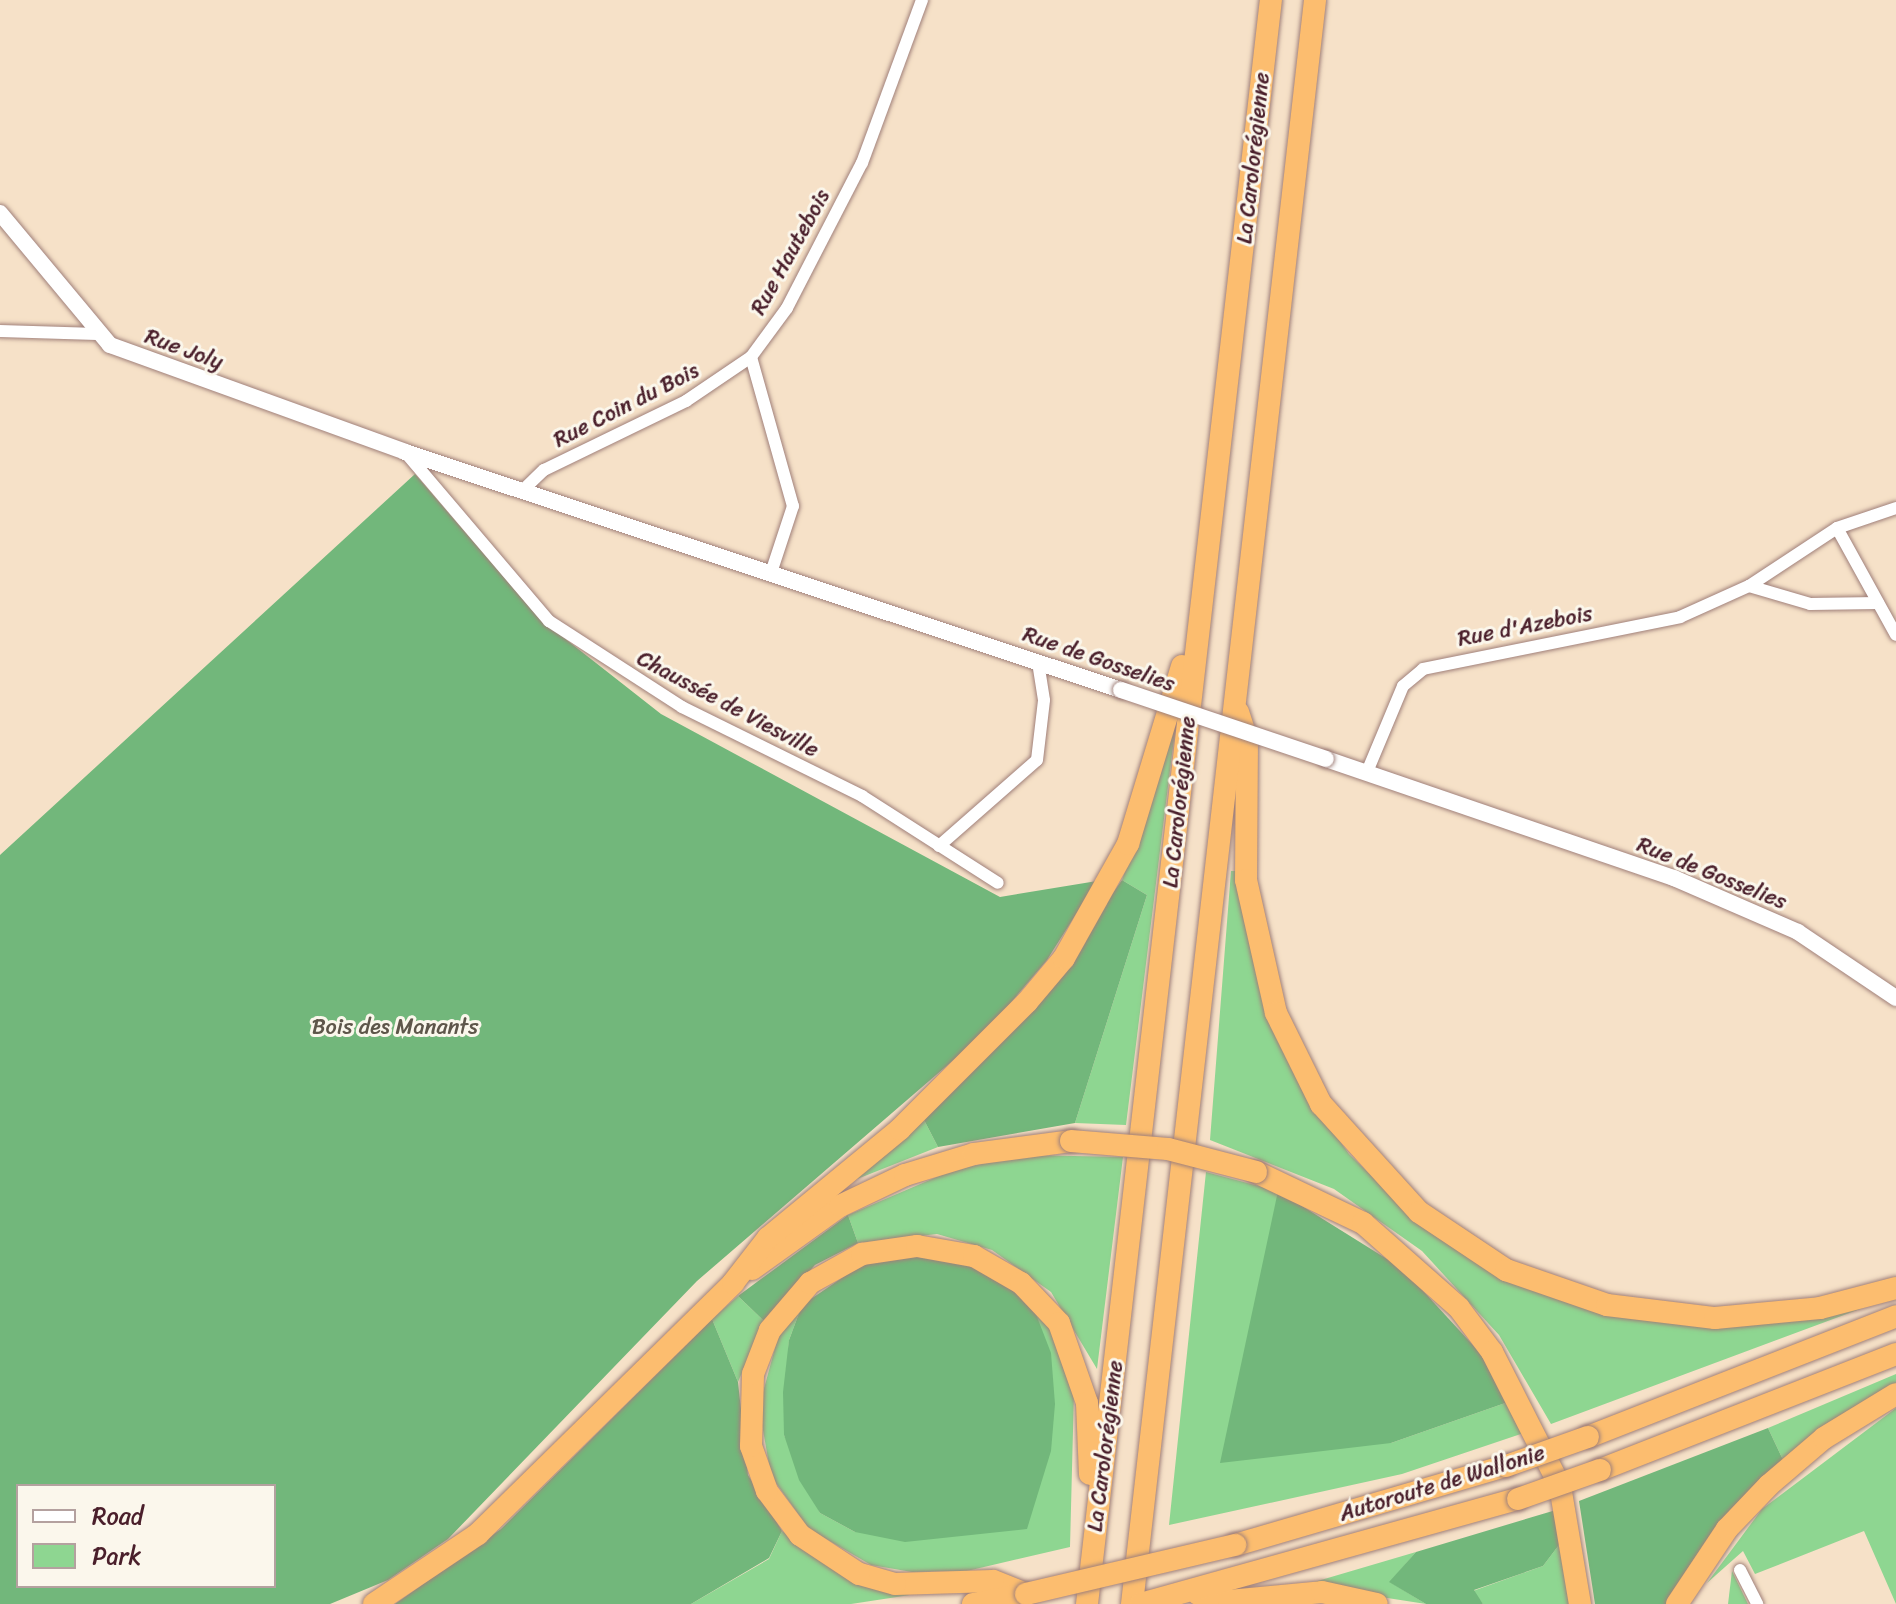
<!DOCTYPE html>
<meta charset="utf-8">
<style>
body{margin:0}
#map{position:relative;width:1896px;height:1604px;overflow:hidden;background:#f6e1c8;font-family:Sriracha,sans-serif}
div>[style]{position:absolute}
.green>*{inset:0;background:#8ed691}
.forest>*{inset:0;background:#72b77b}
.roads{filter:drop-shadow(0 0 2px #a0807a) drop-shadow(0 0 2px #a0807a)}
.minor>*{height:12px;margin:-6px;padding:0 6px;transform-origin:6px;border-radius:6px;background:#fff}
.tertiary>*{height:16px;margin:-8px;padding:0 8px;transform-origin:8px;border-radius:8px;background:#fff}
.motorway>*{height:22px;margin:-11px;padding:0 11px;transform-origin:11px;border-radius:11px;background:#fcbd6f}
.bridges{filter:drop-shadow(0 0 2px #a0807a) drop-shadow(0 0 2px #a0807a)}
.tertiary-bridge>*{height:16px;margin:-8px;padding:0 8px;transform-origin:8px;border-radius:8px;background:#fff}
.motorway-bridge>*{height:22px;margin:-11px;padding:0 11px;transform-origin:11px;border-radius:11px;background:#fcbd6f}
span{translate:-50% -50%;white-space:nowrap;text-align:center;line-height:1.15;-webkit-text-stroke:6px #fbf7ec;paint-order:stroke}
.street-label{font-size:22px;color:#4a1f2b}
.park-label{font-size:22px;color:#5e564a}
.legend{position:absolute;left:16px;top:1484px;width:260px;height:104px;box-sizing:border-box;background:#fbf7ec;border:2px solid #b4a19f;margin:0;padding:10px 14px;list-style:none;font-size:24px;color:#4a1f2b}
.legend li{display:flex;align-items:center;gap:16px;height:40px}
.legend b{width:40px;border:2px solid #b4a19f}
</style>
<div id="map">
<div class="green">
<i style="clip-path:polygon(1176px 722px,1126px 1125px,1075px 1123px,1147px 895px,1122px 880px)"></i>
<i style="clip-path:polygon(1231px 871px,1238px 871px,1316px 1108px,1349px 1154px,1418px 1221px,1622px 1315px,1879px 1302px,1551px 1424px,1499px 1335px,1422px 1251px,1334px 1189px,1210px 1140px)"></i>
<i style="clip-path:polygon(923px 1118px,938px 1147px,847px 1183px)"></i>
<i style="clip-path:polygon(1025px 1155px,1123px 1157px,1097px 1369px,1051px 1292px,992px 1250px,937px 1234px,858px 1243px,848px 1215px,953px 1170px)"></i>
<i style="clip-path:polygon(1206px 1172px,1278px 1191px,1391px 1443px,1511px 1401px,1527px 1432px,1402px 1474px,1169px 1525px)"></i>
<i style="clip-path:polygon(738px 1296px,764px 1321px,738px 1382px,712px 1319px)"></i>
<i style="clip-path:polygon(802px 1305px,789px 1340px,784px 1435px,820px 1513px,855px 1532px,1034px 1309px,1050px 1328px,1074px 1392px,1070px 1547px,967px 1571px,912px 1572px,871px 1565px,809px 1529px,771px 1476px,759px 1407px,778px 1337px)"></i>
<i style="clip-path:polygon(1896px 1374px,1896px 1383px,1783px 1460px,1768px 1428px)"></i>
<i style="clip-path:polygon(1896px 1408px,1896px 1604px,1864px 1531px,1755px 1574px,1743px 1551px,1707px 1583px,1762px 1509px)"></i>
<i style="clip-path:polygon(782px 1531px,856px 1581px,910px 1595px,851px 1604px,691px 1604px,769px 1559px)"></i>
<i style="clip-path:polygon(1562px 1541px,1571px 1604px,1483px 1604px,1473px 1591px,1543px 1566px)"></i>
<i style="clip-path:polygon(1416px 1552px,1390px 1582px,1426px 1604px,1304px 1585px)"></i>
<i style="clip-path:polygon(1732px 1571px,1748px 1604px,1728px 1604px)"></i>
</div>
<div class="forest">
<i style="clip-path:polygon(evenodd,415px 474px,540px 619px,661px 714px,1000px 897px,1097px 881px,1047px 960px,986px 1032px,697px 1281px,448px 1539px,388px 1580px,330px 1604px,0 1604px,0 855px,415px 474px,18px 1486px,274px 1486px,274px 1586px,18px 1586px,18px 1486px)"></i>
<i style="clip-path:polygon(1122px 880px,1147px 895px,1075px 1123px,938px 1147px,923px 1118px,1028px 1013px)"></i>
<i style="clip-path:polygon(1278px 1191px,1403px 1269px,1482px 1355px,1511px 1401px,1391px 1443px,1220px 1463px)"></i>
<i style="clip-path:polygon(848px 1215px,858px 1243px,815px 1265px,764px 1321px,738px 1296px)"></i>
<i style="clip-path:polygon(911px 1256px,964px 1263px,997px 1277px,1034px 1309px,1051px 1353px,1055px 1404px,1051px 1451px,1027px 1529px,905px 1542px,855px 1532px,820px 1513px,799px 1480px,784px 1435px,783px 1392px,789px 1340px,802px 1305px,861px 1265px)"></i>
<i style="clip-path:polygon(712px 1319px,738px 1382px,748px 1475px,782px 1531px,769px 1558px,691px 1604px,395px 1604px,501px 1529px)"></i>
<i style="clip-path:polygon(1768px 1428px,1783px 1460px,1668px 1604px,1595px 1604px,1579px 1501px)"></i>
<i style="clip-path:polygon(1556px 1510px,1562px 1541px,1543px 1566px,1474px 1590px,1483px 1604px,1426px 1604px,1389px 1582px,1416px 1552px)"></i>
</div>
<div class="roads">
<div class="minor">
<i style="left:0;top:331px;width:97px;rotate:1.8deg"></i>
<i style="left:751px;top:357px;width:155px;rotate:74.3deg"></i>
<i style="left:793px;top:506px;width:67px;rotate:108.2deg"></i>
<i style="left:406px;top:453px;width:221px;rotate:49.6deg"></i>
<i style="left:549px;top:621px;width:158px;rotate:32.9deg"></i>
<i style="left:682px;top:707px;width:201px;rotate:26.3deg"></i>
<i style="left:862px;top:796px;width:161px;rotate:32.6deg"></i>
<i style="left:523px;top:490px;width:29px;rotate:-44deg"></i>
<i style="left:544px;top:470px;width:158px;rotate:-25.9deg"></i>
<i style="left:686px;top:401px;width:78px;rotate:-34.1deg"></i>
<i style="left:751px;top:357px;width:61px;rotate:-53.7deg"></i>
<i style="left:787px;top:308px;width:163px;rotate:-62.7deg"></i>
<i style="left:862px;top:163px;width:174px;rotate:-69.8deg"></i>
<i style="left:1837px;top:528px;width:122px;rotate:61.1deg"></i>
<i style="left:1749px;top:586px;width:64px;rotate:16.4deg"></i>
<i style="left:1810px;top:604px;width:68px;rotate:-0.8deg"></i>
<i style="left:1367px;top:772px;width:93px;rotate:-67.3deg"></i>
<i style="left:1403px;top:686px;width:26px;rotate:-40deg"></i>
<i style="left:1423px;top:669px;width:262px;rotate:-11.4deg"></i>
<i style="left:1680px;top:617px;width:76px;rotate:-24.2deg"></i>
<i style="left:1749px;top:586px;width:105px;rotate:-33.4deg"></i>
<i style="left:1837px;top:528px;width:62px;rotate:-18.7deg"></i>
<i style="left:939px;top:846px;width:130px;rotate:-41.3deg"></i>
<i style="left:1037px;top:760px;width:60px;rotate:-83.3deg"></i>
<i style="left:1044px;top:700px;width:38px;rotate:-99deg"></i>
<i style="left:1740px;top:1570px;width:38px;rotate:63deg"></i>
</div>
<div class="tertiary">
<i style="left:0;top:213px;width:172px;rotate:50.2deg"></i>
<i style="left:110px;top:345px;width:314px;rotate:19.9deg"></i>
<i style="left:405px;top:452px;width:755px;rotate:18.39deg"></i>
<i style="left:1326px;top:759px;width:368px;rotate:18.9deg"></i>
<i style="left:1674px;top:878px;width:135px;rotate:23.5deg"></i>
<i style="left:1798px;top:932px;width:118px;rotate:34deg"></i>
</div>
<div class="motorway">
<i style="left:1238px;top:712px;width:28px;rotate:72deg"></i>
<i style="left:1247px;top:739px;width:141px;rotate:90.4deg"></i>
<i style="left:1246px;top:880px;width:136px;rotate:77.3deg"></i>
<i style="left:1276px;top:1013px;width:102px;rotate:63.7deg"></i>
<i style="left:1321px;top:1104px;width:146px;rotate:47.8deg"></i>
<i style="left:1419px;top:1212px;width:105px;rotate:33.7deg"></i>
<i style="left:1506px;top:1270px;width:107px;rotate:19.1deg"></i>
<i style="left:1607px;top:1305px;width:109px;rotate:6.9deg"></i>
<i style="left:1715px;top:1318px;width:105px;rotate:-5.4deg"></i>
<i style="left:1820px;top:1308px;width:79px;rotate:-14.7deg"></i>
<i style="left:1256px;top:1172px;width:119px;rotate:25.5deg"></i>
<i style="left:1363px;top:1223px;width:128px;rotate:41.5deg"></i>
<i style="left:1459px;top:1308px;width:55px;rotate:53.1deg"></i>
<i style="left:1492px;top:1352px;width:150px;rotate:63.1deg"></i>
<i style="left:1560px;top:1486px;width:120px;rotate:80.4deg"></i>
<i style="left:752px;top:1269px;width:108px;rotate:-35.6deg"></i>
<i style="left:840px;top:1206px;width:72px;rotate:-25.5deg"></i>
<i style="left:905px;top:1175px;width:72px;rotate:-16.9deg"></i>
<i style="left:974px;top:1154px;width:98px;rotate:-7.6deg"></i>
<i style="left:1588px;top:1437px;width:331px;rotate:-21.4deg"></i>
<i style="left:1600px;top:1470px;width:318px;rotate:-21.4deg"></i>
<i style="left:1235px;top:1545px;width:282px;rotate:-16.3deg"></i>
<i style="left:1026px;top:1594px;width:35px;rotate:-158deg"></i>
<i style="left:993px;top:1581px;width:98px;rotate:178.2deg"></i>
<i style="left:895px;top:1584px;width:37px;rotate:-164deg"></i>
<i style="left:859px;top:1574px;width:71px;rotate:-146.5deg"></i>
<i style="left:800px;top:1535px;width:55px;rotate:-126.9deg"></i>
<i style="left:767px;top:1491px;width:48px;rotate:-109.6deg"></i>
<i style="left:751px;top:1446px;width:72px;rotate:-88.4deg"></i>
<i style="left:753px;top:1374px;width:47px;rotate:-68.9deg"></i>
<i style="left:770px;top:1330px;width:62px;rotate:-49.6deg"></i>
<i style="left:810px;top:1283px;width:60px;rotate:-29.1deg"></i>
<i style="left:862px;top:1254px;width:56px;rotate:-8.3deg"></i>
<i style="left:917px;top:1246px;width:58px;rotate:10deg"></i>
<i style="left:974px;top:1256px;width:54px;rotate:29.9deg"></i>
<i style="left:1021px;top:1283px;width:55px;rotate:46.5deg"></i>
<i style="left:1059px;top:1323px;width:85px;rotate:70.7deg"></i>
<i style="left:1087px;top:1403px;width:71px;rotate:87.6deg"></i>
<i style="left:1198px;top:1594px;width:32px;rotate:13deg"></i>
<i style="left:1229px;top:1601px;width:93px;rotate:-5.5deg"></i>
<i style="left:1322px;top:1592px;width:56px;rotate:12.3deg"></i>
<i style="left:374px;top:1604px;width:125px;rotate:-33.9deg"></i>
<i style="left:478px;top:1534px;width:358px;rotate:-44.5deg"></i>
<i style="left:733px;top:1283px;width:57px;rotate:-52.1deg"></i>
<i style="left:768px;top:1238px;width:171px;rotate:-39.5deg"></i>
<i style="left:900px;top:1129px;width:180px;rotate:-45deg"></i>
<i style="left:1027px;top:1002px;width:57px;rotate:-49.9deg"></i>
<i style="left:1064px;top:958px;width:131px;rotate:-60.7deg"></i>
<i style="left:1128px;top:844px;width:186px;rotate:-73.1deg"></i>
<i style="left:973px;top:1604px;width:54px;rotate:-10.7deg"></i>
<i style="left:1087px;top:1604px;width:1615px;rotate:-83.46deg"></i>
<i style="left:1132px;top:1604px;width:1614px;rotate:-83.49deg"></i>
<i style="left:1141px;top:1604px;width:391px;rotate:-15.6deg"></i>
<i style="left:1677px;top:1604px;width:90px;rotate:-56.3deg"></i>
<i style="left:1727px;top:1529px;width:61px;rotate:-46.3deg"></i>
<i style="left:1769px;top:1485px;width:72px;rotate:-40.5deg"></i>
<i style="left:1824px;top:1438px;width:84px;rotate:-31.4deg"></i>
</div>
</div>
<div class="bridges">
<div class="tertiary-bridge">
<i style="left:1121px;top:690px;width:216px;rotate:18.6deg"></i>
</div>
<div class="motorway-bridge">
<i style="left:1071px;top:1141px;width:97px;rotate:4.7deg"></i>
<i style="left:1168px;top:1149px;width:91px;rotate:14.6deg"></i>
<i style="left:1506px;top:1466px;width:87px;rotate:-19.5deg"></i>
<i style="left:1518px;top:1499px;width:87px;rotate:-19.5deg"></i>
<i style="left:1026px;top:1594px;width:215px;rotate:-13.2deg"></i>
</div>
</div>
<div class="street-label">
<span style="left:1253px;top:158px;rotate:-84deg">La Carolorégienne</span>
<span style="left:790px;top:252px;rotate:-61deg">Rue Hautebois</span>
<span style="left:184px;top:349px;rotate:20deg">Rue Joly</span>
<span style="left:626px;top:405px;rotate:-27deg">Rue Coin du Bois</span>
<span style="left:1525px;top:626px;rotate:-11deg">Rue d'Azebois</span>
<span style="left:1099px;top:659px;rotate:19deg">Rue de Gosselies</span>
<span style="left:728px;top:704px;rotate:28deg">Chaussée de Viesville</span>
<span style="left:1179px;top:802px;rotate:-84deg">La Carolorégienne</span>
<span style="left:1712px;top:873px;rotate:22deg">Rue de Gosselies</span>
<span style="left:1105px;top:1446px;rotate:-83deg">La Carolorégienne</span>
<span style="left:1442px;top:1483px;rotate:-17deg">Autoroute de Wallonie</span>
</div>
<div class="park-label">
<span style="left:395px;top:1027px">Bois des Manants</span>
</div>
<ul class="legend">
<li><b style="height:10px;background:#fff"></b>Road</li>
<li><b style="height:22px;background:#8ed691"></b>Park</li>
</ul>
</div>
